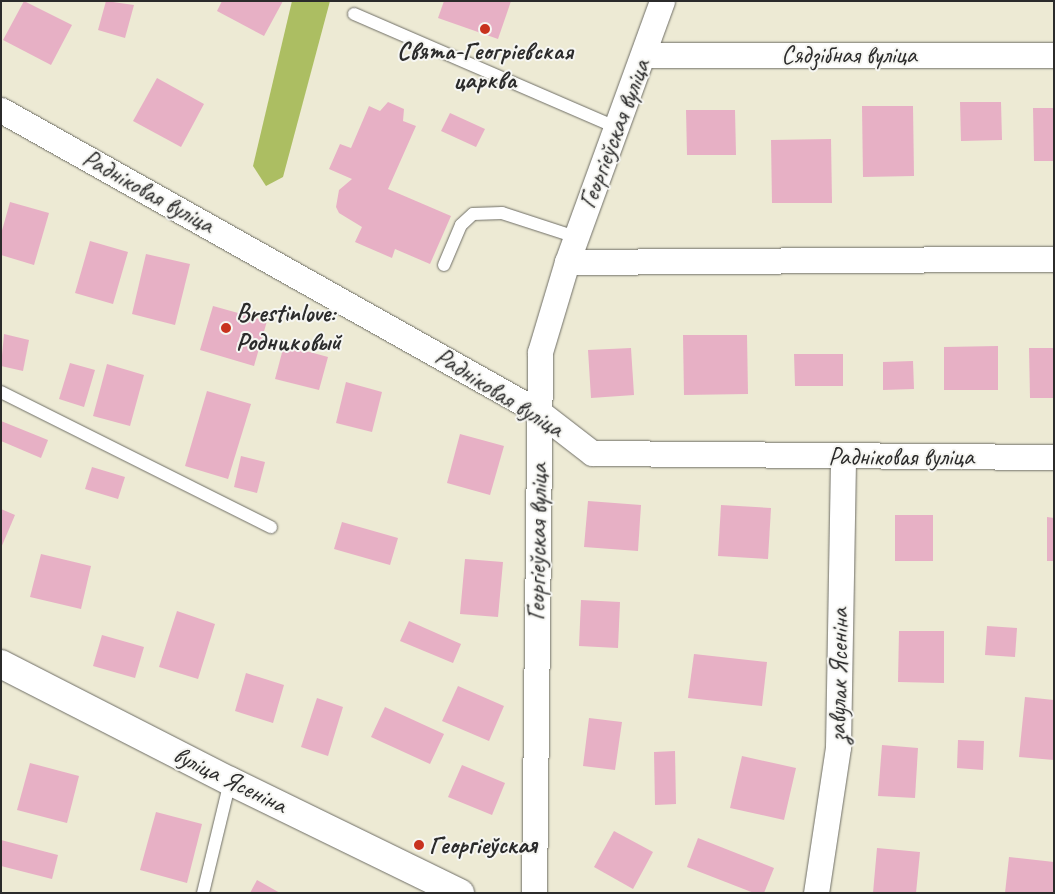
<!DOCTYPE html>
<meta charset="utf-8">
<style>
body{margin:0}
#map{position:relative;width:1055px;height:894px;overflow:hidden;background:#edead4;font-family:Caveat,sans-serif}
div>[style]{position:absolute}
.green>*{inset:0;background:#acbe62}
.building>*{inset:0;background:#e7b0c5}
.roads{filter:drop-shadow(0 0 1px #6f6e66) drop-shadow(0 0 1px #6f6e66)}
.service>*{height:12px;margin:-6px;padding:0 6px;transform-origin:6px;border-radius:6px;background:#fff}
.minor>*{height:25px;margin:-12.5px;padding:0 12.5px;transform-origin:12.5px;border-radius:12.5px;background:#fff}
.tertiary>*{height:28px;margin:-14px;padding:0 14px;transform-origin:14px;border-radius:14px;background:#fff}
.dots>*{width:14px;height:14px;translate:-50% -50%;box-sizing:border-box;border:2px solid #f6f6f2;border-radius:50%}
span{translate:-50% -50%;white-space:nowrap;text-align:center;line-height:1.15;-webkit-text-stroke:4px #f6f6f2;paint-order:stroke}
.poi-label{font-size:25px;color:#2b2b2b;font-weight:700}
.left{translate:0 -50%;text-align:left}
.street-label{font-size:25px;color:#2b2b2b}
.frame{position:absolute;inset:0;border:2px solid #2b2b2b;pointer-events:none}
</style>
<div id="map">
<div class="green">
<i style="clip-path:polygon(292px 1px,330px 1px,283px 177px,266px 186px,253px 166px)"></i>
</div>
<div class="building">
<i style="clip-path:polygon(24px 1px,72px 25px,51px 65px,3px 40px)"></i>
<i style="clip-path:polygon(106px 1px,134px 5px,125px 38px,98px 30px)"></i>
<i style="clip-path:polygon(222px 1px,283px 1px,264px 36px,217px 11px)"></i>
<i style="clip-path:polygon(444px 1px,511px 1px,498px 39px,438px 18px)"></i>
<i style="clip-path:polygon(157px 78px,204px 104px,181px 147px,133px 121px)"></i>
<i style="clip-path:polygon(388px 102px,404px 109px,403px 121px,416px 126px,388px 189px,451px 216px,430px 264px,395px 249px,392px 258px,355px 242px,362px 227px,339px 213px,336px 207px,339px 190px,352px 179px,329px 169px,340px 144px,351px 148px,369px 106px,380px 111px)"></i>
<i style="clip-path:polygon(960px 102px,1001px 102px,1002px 140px,961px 141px)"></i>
<i style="clip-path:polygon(862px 106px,913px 106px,914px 176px,863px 177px)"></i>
<i style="clip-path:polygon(1033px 108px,1054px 108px,1054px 161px,1034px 161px)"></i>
<i style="clip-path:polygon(686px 110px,735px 110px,736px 155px,687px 155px)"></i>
<i style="clip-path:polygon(450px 113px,485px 129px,476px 147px,441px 131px)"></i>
<i style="clip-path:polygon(831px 139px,832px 203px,772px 203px,771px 140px)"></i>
<i style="clip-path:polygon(10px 202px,49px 213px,34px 265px,1px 255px,1px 234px)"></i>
<i style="clip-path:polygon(90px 241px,128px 252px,113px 304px,75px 293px)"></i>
<i style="clip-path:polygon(146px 254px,190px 264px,175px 325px,132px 314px)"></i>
<i style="clip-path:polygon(213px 306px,267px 321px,254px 366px,200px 350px)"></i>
<i style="clip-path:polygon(4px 334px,29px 340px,23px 371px,1px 366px)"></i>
<i style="clip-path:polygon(683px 335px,747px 335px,748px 394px,684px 395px)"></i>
<i style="clip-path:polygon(284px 345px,328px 357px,319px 390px,275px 379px)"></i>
<i style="clip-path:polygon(998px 346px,998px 390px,944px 390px,944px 347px)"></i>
<i style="clip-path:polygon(631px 348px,634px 395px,591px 398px,588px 350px)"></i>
<i style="clip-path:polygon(1029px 348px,1054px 348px,1054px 398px,1030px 398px)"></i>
<i style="clip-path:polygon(794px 354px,843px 354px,843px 386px,795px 386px)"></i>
<i style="clip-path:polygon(913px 361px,914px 389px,883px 390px,883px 362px)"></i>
<i style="clip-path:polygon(70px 363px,95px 370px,84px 407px,59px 399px)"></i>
<i style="clip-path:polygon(107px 364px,144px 375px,130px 426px,93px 416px)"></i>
<i style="clip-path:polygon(346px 382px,382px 392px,372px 432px,336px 423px)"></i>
<i style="clip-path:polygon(207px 391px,251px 404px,228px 479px,185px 466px)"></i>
<i style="clip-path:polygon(1px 421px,48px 440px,41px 458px,1px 441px)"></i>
<i style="clip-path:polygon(460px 434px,504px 446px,490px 495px,447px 483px)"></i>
<i style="clip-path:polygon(241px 456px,265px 462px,257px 493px,234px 487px)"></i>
<i style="clip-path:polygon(92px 467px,125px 477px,118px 499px,85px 489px)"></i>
<i style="clip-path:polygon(588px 501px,641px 505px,638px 551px,584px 547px)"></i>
<i style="clip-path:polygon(721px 505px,771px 508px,768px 559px,718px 556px)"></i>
<i style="clip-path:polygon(1px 509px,15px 515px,1px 548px)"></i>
<i style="clip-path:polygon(895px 515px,933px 515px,933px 561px,895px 561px)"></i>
<i style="clip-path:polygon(1047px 517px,1054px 518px,1054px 561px,1047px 561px)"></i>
<i style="clip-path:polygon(342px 522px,398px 538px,390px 565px,334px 549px)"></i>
<i style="clip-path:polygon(41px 554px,91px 566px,81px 609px,30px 597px)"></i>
<i style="clip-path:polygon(465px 559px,503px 562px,498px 617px,460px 614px)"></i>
<i style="clip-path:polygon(581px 600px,620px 602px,618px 648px,579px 646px)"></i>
<i style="clip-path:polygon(177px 611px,215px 624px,198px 679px,159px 667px)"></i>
<i style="clip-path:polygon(409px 621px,461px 644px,453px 663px,400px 641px)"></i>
<i style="clip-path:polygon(987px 626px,1017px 628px,1015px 657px,985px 655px)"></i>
<i style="clip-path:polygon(899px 631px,944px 631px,944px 683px,898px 682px)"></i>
<i style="clip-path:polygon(102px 635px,144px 647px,135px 678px,93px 666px)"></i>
<i style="clip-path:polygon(694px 654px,767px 662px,762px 706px,688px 698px)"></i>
<i style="clip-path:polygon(246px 673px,284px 685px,273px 723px,235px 711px)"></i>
<i style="clip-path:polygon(458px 686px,504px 706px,489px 741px,442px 721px)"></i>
<i style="clip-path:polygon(1025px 697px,1054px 700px,1054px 760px,1019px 757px)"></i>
<i style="clip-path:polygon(317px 698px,343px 707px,328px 756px,301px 747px)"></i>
<i style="clip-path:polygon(385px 707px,444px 734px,430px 764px,371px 737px)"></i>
<i style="clip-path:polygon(589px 718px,622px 722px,615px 770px,583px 766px)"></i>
<i style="clip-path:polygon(958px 740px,984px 741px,983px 770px,957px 768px)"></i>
<i style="clip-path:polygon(882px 745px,918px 748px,915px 798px,878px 796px)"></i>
<i style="clip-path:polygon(675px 751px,676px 804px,655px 805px,654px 752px)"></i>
<i style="clip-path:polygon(742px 756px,796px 768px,784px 820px,730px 808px)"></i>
<i style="clip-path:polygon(30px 763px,79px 776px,67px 823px,17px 810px)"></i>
<i style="clip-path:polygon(462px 765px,505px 783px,492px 815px,448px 797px)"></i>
<i style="clip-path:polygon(156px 812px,202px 824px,187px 883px,140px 870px)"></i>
<i style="clip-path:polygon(614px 831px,653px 852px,633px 889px,594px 867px)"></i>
<i style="clip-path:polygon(698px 838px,774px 868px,764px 893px,754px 893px,687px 867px)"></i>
<i style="clip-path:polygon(1px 840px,58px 855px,52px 879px,1px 866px)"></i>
<i style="clip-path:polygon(877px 848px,920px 852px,916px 893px,873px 893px)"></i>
<i style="clip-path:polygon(1009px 857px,1054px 862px,1053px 893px,1005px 893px)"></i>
<i style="clip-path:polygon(257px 880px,280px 893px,250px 893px)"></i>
</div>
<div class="roads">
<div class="service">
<i style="left:354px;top:14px;width:287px;rotate:23.4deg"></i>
<i style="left:444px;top:265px;width:43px;rotate:-67deg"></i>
<i style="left:461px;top:225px;width:16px;rotate:-43deg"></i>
<i style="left:473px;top:214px;width:29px;rotate:-2deg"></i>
<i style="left:502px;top:213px;width:78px;rotate:18deg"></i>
<i style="left:1px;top:392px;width:302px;rotate:26.6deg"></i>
<i style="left:203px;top:893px;width:115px;rotate:-76.4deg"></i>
</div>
<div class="minor">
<i style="left:645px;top:55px;width:409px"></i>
<i style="left:1px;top:110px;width:617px;rotate:29.31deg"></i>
<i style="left:539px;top:412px;width:67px;rotate:37.7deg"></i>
<i style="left:592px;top:453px;width:462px;rotate:0.5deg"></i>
<i style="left:567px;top:262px;width:487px;rotate:-0.4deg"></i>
<i style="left:534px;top:893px;width:541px;rotate:-89.36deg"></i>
<i style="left:540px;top:352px;width:94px;rotate:-73.3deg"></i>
<i style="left:567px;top:262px;width:278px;rotate:-70deg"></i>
<i style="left:816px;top:893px;width:148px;rotate:-81.4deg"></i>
<i style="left:838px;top:747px;width:290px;rotate:-89deg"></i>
</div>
<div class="tertiary">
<i style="left:1px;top:664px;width:257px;rotate:27.1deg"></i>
<i style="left:230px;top:781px;width:256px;rotate:26deg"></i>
</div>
</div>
<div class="dots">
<i style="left:485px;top:29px;background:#c8321e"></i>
<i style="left:226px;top:328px;background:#c8321e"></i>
<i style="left:419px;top:845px;background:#c8321e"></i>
</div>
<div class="poi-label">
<span style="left:485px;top:66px">Свята-Геогріевская<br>царква</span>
<span class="left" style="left:236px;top:328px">Brestinlove:<br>Родниковый</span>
<span class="left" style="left:429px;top:845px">Георгіеўская</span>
</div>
<div class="street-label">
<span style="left:849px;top:55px">Сядзібная вуліца</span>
<span style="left:615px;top:134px;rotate:-69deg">Георгіеўская вуліца</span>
<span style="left:148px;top:192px;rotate:29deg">Радніковая вуліца</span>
<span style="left:499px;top:393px;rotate:32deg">Радніковая вуліца</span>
<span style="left:901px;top:457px">Радніковая вуліца</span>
<span style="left:538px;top:542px;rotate:-89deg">Георгіеўская вуліца</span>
<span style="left:839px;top:675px;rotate:-89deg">завулак Ясеніна</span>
<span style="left:230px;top:780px;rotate:26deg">вуліца Ясеніна</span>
</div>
<div class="frame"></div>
</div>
